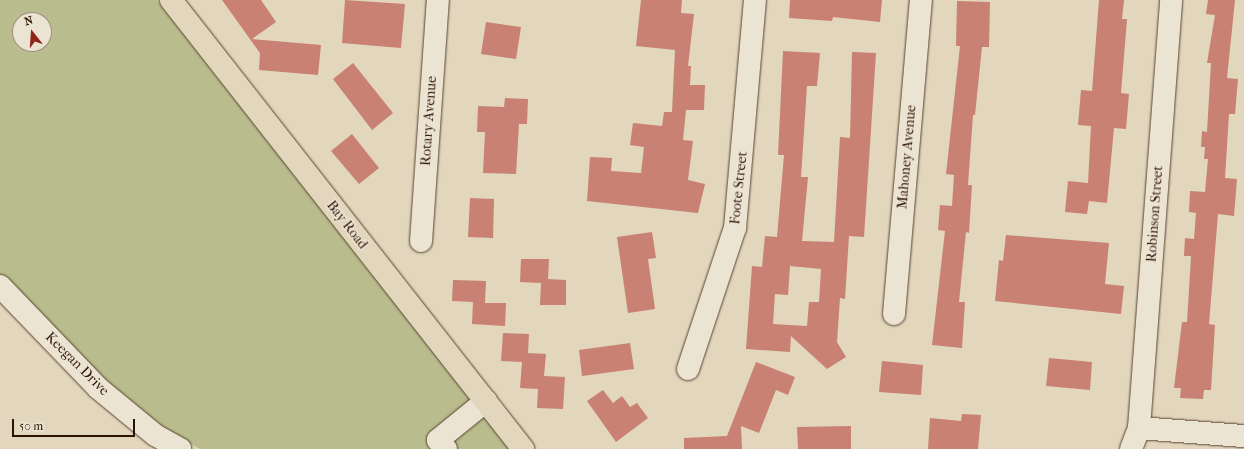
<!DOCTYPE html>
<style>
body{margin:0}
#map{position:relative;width:1244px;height:449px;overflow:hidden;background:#e2d6bc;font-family:"IM FELL French Canon",serif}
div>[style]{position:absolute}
.green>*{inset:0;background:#b9bc8d}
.building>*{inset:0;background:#c88172}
.roads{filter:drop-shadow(0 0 1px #5a4330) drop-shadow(0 0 1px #5a4330)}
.minor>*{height:22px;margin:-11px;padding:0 11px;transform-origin:11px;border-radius:11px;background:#ece4d3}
.major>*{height:22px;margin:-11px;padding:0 11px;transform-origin:11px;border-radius:11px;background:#e2d6bc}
span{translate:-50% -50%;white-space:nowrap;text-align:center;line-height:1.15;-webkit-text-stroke:3px #ece4d3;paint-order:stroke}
.street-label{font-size:14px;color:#2c1202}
.north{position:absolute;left:12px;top:12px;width:40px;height:40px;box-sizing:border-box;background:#ece4d3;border:1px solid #9f907f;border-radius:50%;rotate:343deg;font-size:11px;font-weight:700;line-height:16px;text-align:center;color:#2c1202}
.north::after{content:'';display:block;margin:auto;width:14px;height:18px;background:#8f2418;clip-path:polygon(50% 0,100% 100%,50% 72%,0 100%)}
.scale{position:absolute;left:12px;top:419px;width:123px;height:18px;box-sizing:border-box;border:2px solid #2c1202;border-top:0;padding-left:5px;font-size:12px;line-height:14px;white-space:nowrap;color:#2c1202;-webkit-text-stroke:3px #ece4d3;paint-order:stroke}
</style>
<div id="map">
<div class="green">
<i style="clip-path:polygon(evenodd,0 0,157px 0,510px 449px,200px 449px,157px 426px,104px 381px,0 279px,0 0,20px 20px,44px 20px,44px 44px,20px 44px,20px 20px)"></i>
</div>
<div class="building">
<i style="clip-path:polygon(222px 0,261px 0,276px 22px,252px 39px,321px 45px,318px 75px,259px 70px,260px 53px)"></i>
<i style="clip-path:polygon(345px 0,405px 4px,401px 48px,342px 43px)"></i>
<i style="clip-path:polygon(641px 0,682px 0,681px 13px,694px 14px,688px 66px,691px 66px,690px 85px,705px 85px,704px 110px,686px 110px,683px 140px,693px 141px,688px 180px,705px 184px,698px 213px,587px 201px,590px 157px,612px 158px,611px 171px,641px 173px,644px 147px,630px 145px,633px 123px,662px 126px,664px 112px,672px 112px,675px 50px,636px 46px)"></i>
<i style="clip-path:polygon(790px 0,882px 0,880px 22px,833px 17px,832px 21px,789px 18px)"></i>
<i style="clip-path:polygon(1099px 0,1124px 0,1122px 19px,1127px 19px,1121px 93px,1129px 94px,1126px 129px,1114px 128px,1107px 203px,1089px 201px,1087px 214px,1065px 212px,1068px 181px,1088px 183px,1091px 126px,1078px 125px,1081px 90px,1092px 91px)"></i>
<i style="clip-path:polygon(1208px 0,1235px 0,1227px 78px,1238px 79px,1235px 114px,1229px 114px,1225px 178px,1237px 179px,1234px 216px,1218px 214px,1209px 324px,1215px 325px,1211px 390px,1204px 390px,1203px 399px,1180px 398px,1181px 388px,1174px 388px,1182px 322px,1187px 322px,1191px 256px,1184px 256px,1185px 238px,1194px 239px,1196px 213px,1189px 212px,1190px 191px,1205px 192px,1208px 159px,1204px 159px,1205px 147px,1201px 147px,1202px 131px,1207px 132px,1211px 63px,1207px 63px,1215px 15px,1206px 14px)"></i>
<i style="clip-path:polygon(957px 1px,990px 2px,989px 47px,982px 47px,975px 115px,973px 115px,968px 185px,972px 185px,969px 233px,966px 232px,959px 302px,965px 302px,962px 348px,932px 345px,945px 231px,938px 230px,940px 205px,952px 206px,954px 175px,946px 174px,960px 46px,956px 46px)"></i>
<i style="clip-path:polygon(486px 22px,521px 27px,516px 59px,481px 54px)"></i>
<i style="clip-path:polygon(evenodd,783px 51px,820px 53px,817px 86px,807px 86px,801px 177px,808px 177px,802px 241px,834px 242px,840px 137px,850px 138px,852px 52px,876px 53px,864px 237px,849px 236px,845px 299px,840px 298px,837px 342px,846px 357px,827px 369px,791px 336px,790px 352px,746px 349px,752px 266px,762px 267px,765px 236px,777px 237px,784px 155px,778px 155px,783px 51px,790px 266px,821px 269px,819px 302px,809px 302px,807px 326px,773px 324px,775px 294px,788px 295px,790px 266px)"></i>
<i style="clip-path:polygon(353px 63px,393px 113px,372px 130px,333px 79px)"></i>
<i style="clip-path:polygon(505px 98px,528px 99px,527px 124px,519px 124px,516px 174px,483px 173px,485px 132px,477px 132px,478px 106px,504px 107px)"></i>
<i style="clip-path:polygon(352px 134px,379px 168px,359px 184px,331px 151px)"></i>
<i style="clip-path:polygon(470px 198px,494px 199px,493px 238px,468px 237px)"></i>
<i style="clip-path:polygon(652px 232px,656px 258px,648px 259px,655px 309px,628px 313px,617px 237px)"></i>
<i style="clip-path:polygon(1006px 235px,1109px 243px,1105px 284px,1124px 286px,1121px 314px,995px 301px,999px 260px,1003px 261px)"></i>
<i style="clip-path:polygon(521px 259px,549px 259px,548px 279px,566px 280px,566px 305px,540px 305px,541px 283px,520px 282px)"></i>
<i style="clip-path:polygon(453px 280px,486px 281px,485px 303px,506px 303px,505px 326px,472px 324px,473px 302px,452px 301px)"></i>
<i style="clip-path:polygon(503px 333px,529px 334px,528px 353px,546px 354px,544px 376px,565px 377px,563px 409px,537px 408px,538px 389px,520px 388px,522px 362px,501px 361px)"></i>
<i style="clip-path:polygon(630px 343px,634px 369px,582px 376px,579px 350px)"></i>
<i style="clip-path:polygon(1049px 358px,1092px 362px,1090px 390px,1046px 386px)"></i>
<i style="clip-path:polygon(882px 361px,923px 365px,921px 395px,879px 392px)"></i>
<i style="clip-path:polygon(756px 362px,795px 377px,788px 395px,776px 390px,759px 433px,741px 426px,742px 449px,684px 449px,684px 438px,727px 436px)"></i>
<i style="clip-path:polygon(603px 390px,613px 403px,622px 396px,630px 407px,637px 403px,648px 418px,616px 442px,587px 401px)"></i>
<i style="clip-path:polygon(962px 414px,981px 415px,978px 449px,928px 449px,930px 418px,961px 421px)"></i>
<i style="clip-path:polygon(851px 426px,851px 449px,798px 449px,797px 427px)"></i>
</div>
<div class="roads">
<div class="minor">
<i style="left:421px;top:241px;width:242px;rotate:-86deg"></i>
<i style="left:0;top:286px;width:141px;rotate:46.1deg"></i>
<i style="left:98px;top:388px;width:74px;rotate:39.5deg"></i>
<i style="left:155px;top:435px;width:29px;rotate:29deg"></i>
<i style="left:894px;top:314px;width:315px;rotate:-85.1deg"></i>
<i style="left:688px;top:369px;width:149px;rotate:-71.6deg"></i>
<i style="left:735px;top:228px;width:229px;rotate:-85deg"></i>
<i style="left:1139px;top:428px;width:429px;rotate:-85.7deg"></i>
<i style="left:446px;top:449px;width:12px;rotate:-132deg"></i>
<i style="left:438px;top:440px;width:62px;rotate:-39.1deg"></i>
<i style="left:1131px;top:449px;width:22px;rotate:-69deg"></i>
<i style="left:1139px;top:428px;width:105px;rotate:4.4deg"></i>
</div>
<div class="major">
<i style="left:171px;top:0;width:571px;rotate:51.9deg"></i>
</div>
</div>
<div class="street-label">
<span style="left:429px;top:121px;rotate:-86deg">Rotary Avenue</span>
<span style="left:907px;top:157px;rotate:-85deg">Mahoney Avenue</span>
<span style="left:739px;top:188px;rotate:-84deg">Foote Street</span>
<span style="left:1155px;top:214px;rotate:-86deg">Robinson Street</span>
<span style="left:347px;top:225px;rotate:52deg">Bay Road</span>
<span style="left:77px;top:364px;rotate:45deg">Keegan Drive</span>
</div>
<div class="north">N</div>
<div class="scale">50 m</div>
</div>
